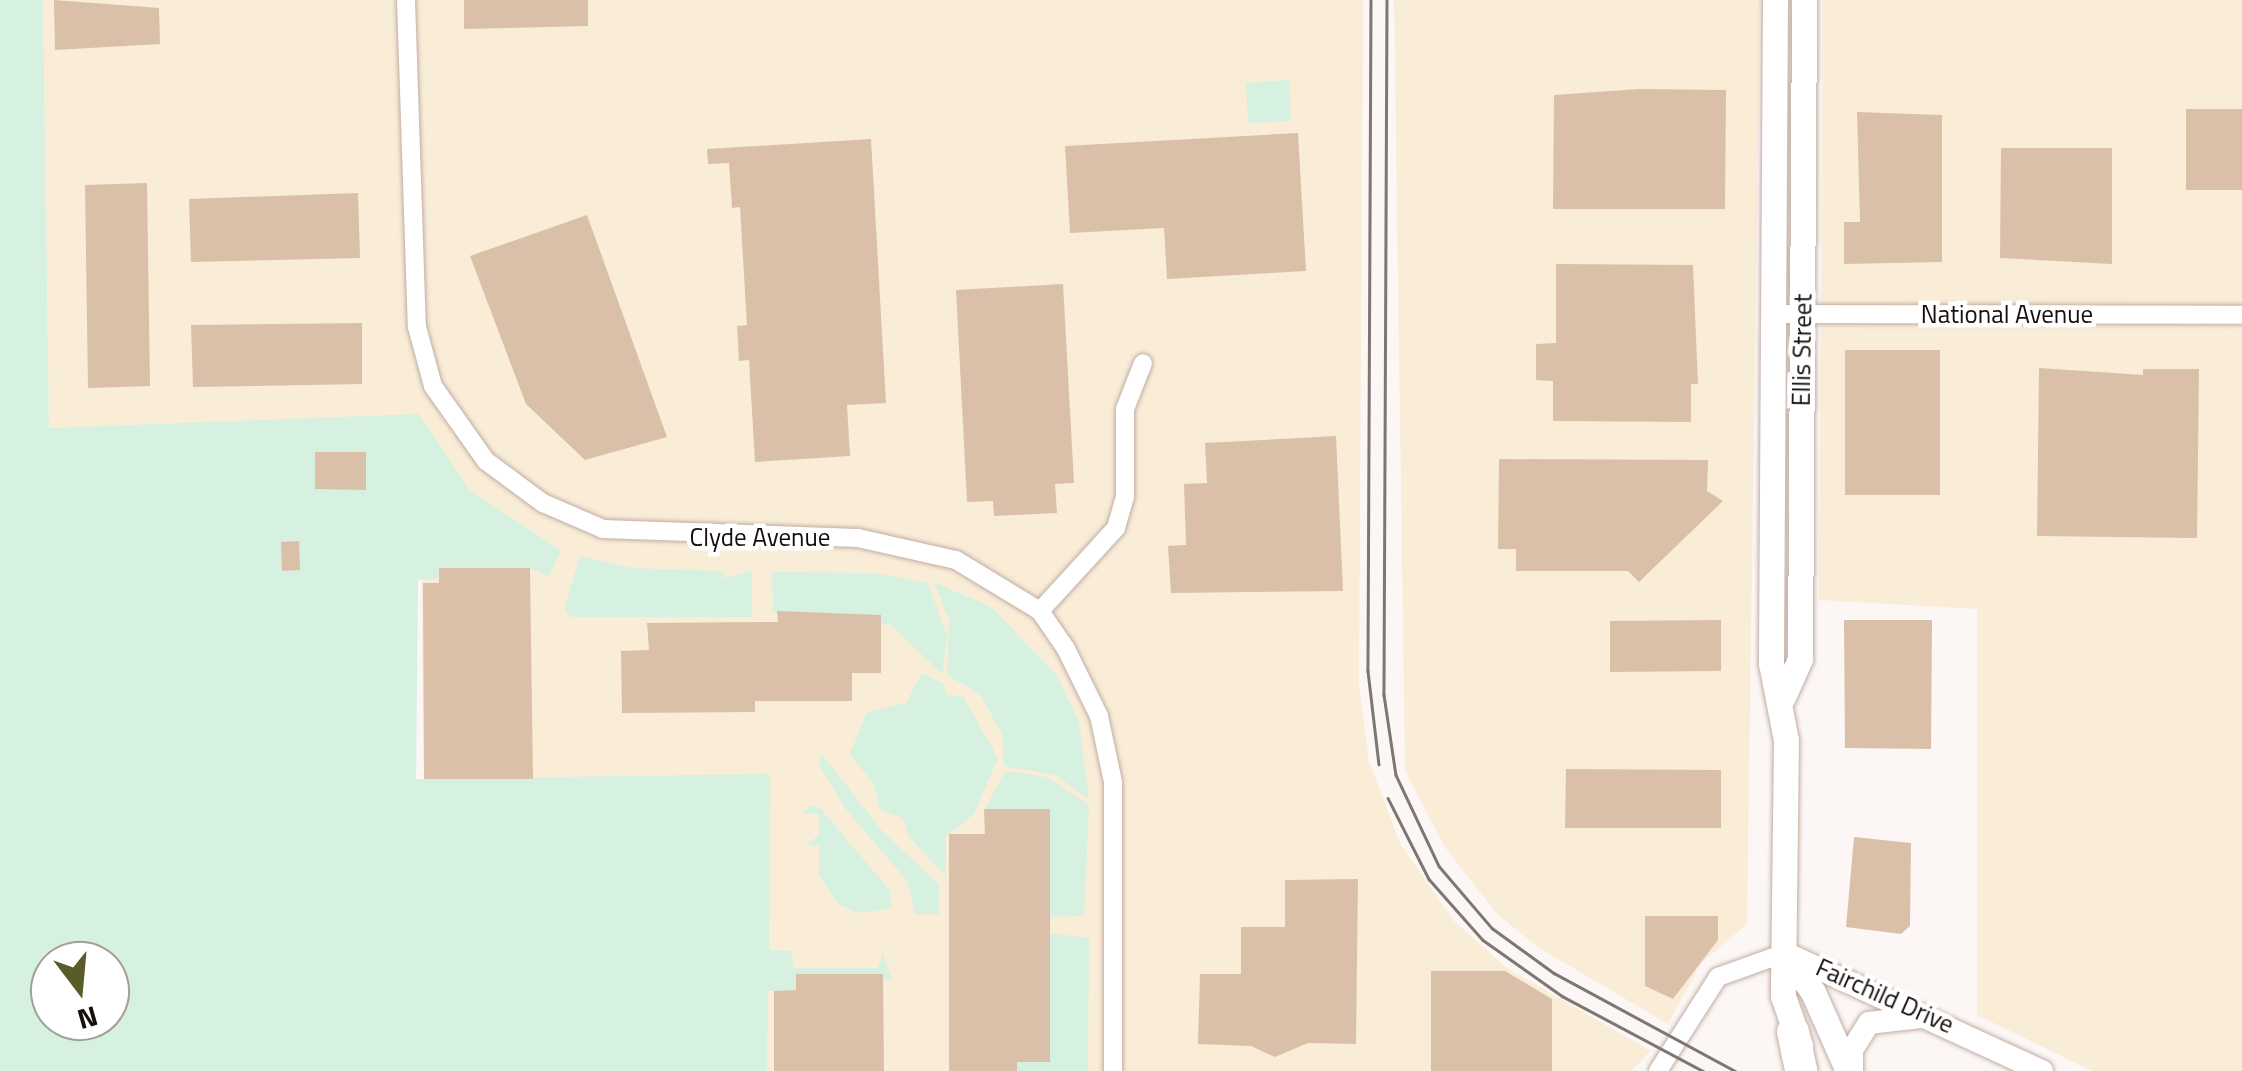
<!DOCTYPE html>
<style>
body{margin:0}
#map{position:relative;width:2242px;height:1071px;overflow:hidden;background:#fcf7f5;font-family:"Titillium Web",sans-serif}
div>[style]{position:absolute}
.commercial>*{inset:0;background:#f9edd8}
.green>*{inset:0;background:#d6f1df}
.building>*{inset:0;background:#dac0a9}
.roads{filter:drop-shadow(0 0 2px #c2ada3) drop-shadow(0 0 2px #c2ada3)}
.minor>*{height:18px;margin:-9px;padding:0 9px;transform-origin:9px;border-radius:9px;background:#fff}
.tertiary>*{height:22px;margin:-11px;padding:0 11px;transform-origin:11px;border-radius:11px;background:#fff}
.secondary>*{height:25px;margin:-12.5px;padding:0 12.5px;transform-origin:12.5px;border-radius:12.5px;background:#fff}
.motorway>*{height:32px;margin:-16px;padding:0 16px;transform-origin:16px;border-radius:16px;background:#fff}
.tram>*{height:2.5px;margin:-1.25px;padding:0 1.25px;transform-origin:1.25px;border-radius:1.25px;background:#7d7773}
span{translate:-50% -50%;white-space:nowrap;text-align:center;line-height:1.15;-webkit-text-stroke:9px #fff;paint-order:stroke}
.street-label{font-size:25px;color:#150e0a}
.north{position:absolute;left:30px;top:941px;width:100px;height:100px;box-sizing:border-box;background:#fff;border:2px solid #a19f9d;border-radius:50%;rotate:164deg;font-size:28px;font-weight:700;line-height:40px;text-align:center;color:#150e0a}
.north::after{content:'';display:block;margin:auto;width:35px;height:45px;background:#595b29;clip-path:polygon(50% 0,100% 100%,50% 72%,0 100%)}
</style>
<div id="map">
<div class="commercial">
<i style="clip-path:polygon(43px 0,1363px 0,1359px 683px,1369px 761px,1401px 845px,1455px 922px,1507px 968px,1651px 1051px,1631px 1071px,765px 1071px,617px 777px,424px 779px,419px 415px,49px 428px)"></i>
<i style="clip-path:polygon(1394px 0,1760px 0,1747px 924px,1701px 963px,1668px 1024px,1539px 948px,1496px 913px,1444px 846px,1405px 770px)"></i>
<i style="clip-path:polygon(1823px 0,2242px 0,2242px 1071px,2092px 1071px,1977px 1015px,1977px 609px,1819px 600px)"></i>
</div>
<div class="green">
<i style="clip-path:polygon(evenodd,0 0,43px 0,49px 428px,419px 414px,470px 491px,561px 550px,549px 576px,530px 568px,418px 580px,416px 779px,770px 774px,769px 950px,792px 951px,793px 968px,878px 968px,883px 954px,892px 980px,797px 974px,796px 990px,768px 991px,767px 1071px,0 1071px,0 0,50px 961px,110px 961px,110px 1021px,50px 1021px,50px 961px)"></i>
<i style="clip-path:polygon(1289px 80px,1291px 121px,1248px 123px,1246px 83px)"></i>
<i style="clip-path:polygon(580px 556px,632px 568px,723px 571px,724px 578px,752px 571px,752px 617px,571px 617px,564px 608px)"></i>
<i style="clip-path:polygon(772px 572px,875px 573px,928px 583px,947px 636px,942px 674px,891px 625px,773px 612px)"></i>
<i style="clip-path:polygon(934px 582px,991px 607px,1057px 675px,1079px 722px,1089px 799px,1055px 775px,1004px 766px,1002px 735px,981px 695px,947px 675px,949px 620px)"></i>
<i style="clip-path:polygon(922px 673px,945px 685px,945px 695px,963px 696px,998px 758px,974px 814px,946px 836px,945px 875px,909px 837px,903px 818px,880px 810px,874px 785px,850px 754px,867px 712px,906px 703px)"></i>
<i style="clip-path:polygon(821px 753px,883px 832px,939px 884px,939px 914px,915px 914px,908px 882px,845px 808px,819px 765px)"></i>
<i style="clip-path:polygon(1005px 771px,1046px 777px,1089px 805px,1084px 916px,1050px 917px,1050px 809px,985px 809px)"></i>
<i style="clip-path:polygon(810px 806px,819px 807px,889px 889px,892px 908px,858px 913px,838px 904px,819px 875px,819px 846px,805px 844px,819px 836px,819px 814px,804px 813px)"></i>
<i style="clip-path:polygon(1050px 933px,1089px 938px,1088px 1071px,1017px 1071px,1017px 1062px,1050px 1061px)"></i>
</div>
<div class="building">
<i style="clip-path:polygon(54px 0,159px 8px,160px 44px,55px 50px)"></i>
<i style="clip-path:polygon(464px 0,588px 0,588px 26px,464px 29px)"></i>
<i style="clip-path:polygon(1639px 89px,1726px 90px,1725px 209px,1553px 209px,1554px 95px)"></i>
<i style="clip-path:polygon(2186px 109px,2242px 109px,2242px 190px,2186px 190px)"></i>
<i style="clip-path:polygon(1857px 112px,1942px 115px,1942px 262px,1844px 264px,1844px 222px,1860px 222px)"></i>
<i style="clip-path:polygon(1298px 133px,1306px 271px,1167px 279px,1164px 228px,1070px 233px,1065px 146px)"></i>
<i style="clip-path:polygon(871px 139px,886px 403px,847px 405px,850px 456px,755px 462px,749px 360px,739px 361px,737px 326px,747px 325px,740px 207px,732px 208px,729px 163px,708px 164px,707px 149px)"></i>
<i style="clip-path:polygon(2001px 148px,2112px 148px,2112px 264px,2000px 258px)"></i>
<i style="clip-path:polygon(147px 183px,150px 386px,88px 388px,85px 185px)"></i>
<i style="clip-path:polygon(358px 193px,360px 258px,191px 262px,189px 199px)"></i>
<i style="clip-path:polygon(587px 215px,667px 437px,585px 460px,526px 404px,470px 256px)"></i>
<i style="clip-path:polygon(1556px 264px,1693px 265px,1698px 384px,1691px 384px,1691px 422px,1553px 421px,1553px 381px,1536px 380px,1536px 344px,1556px 343px)"></i>
<i style="clip-path:polygon(1063px 284px,1074px 483px,1055px 484px,1057px 513px,994px 516px,993px 501px,967px 502px,956px 290px)"></i>
<i style="clip-path:polygon(362px 323px,362px 384px,193px 387px,191px 325px)"></i>
<i style="clip-path:polygon(1845px 350px,1940px 350px,1940px 495px,1845px 495px)"></i>
<i style="clip-path:polygon(2039px 368px,2143px 375px,2143px 369px,2199px 369px,2197px 538px,2037px 536px)"></i>
<i style="clip-path:polygon(1336px 436px,1343px 591px,1171px 593px,1168px 546px,1186px 545px,1184px 484px,1207px 483px,1205px 443px)"></i>
<i style="clip-path:polygon(315px 452px,366px 452px,366px 490px,315px 489px)"></i>
<i style="clip-path:polygon(1499px 459px,1708px 460px,1707px 491px,1723px 501px,1639px 582px,1628px 571px,1516px 571px,1516px 549px,1498px 549px)"></i>
<i style="clip-path:polygon(299px 541px,300px 570px,282px 571px,281px 542px)"></i>
<i style="clip-path:polygon(439px 568px,530px 568px,533px 779px,424px 779px,423px 583px,439px 583px)"></i>
<i style="clip-path:polygon(777px 611px,881px 615px,881px 673px,852px 673px,852px 701px,755px 701px,755px 712px,622px 713px,621px 651px,649px 650px,647px 623px,778px 622px)"></i>
<i style="clip-path:polygon(1721px 620px,1721px 671px,1610px 672px,1610px 621px)"></i>
<i style="clip-path:polygon(1844px 620px,1932px 620px,1931px 749px,1845px 748px)"></i>
<i style="clip-path:polygon(1566px 769px,1721px 770px,1721px 828px,1565px 828px)"></i>
<i style="clip-path:polygon(984px 809px,1050px 809px,1050px 1062px,1017px 1062px,1017px 1071px,949px 1071px,949px 834px,985px 834px)"></i>
<i style="clip-path:polygon(1854px 837px,1911px 843px,1910px 926px,1901px 934px,1846px 927px)"></i>
<i style="clip-path:polygon(1358px 879px,1356px 1044px,1308px 1043px,1275px 1057px,1251px 1046px,1198px 1044px,1200px 974px,1241px 974px,1241px 927px,1285px 927px,1285px 880px)"></i>
<i style="clip-path:polygon(1645px 916px,1718px 916px,1718px 940px,1673px 999px,1645px 986px)"></i>
<i style="clip-path:polygon(1431px 971px,1505px 971px,1552px 999px,1552px 1071px,1431px 1071px)"></i>
<i style="clip-path:polygon(796px 974px,883px 974px,884px 1071px,774px 1071px,774px 991px,796px 990px)"></i>
</div>
<div class="roads">
<div class="minor">
<i style="left:406px;top:0;width:327px;rotate:88.1deg"></i>
<i style="left:417px;top:327px;width:61px;rotate:74.8deg"></i>
<i style="left:433px;top:386px;width:92px;rotate:54.8deg"></i>
<i style="left:486px;top:461px;width:71px;rotate:36.4deg"></i>
<i style="left:543px;top:503px;width:65px;rotate:23.4deg"></i>
<i style="left:603px;top:529px;width:255px;rotate:2deg"></i>
<i style="left:858px;top:538px;width:100px;rotate:12.7deg"></i>
<i style="left:956px;top:560px;width:98px;rotate:31.3deg"></i>
<i style="left:1040px;top:611px;width:46px;rotate:55.6deg"></i>
<i style="left:1066px;top:649px;width:75px;rotate:63.8deg"></i>
<i style="left:1099px;top:716px;width:67px;rotate:78deg"></i>
<i style="left:1113px;top:782px;width:289px;rotate:90deg"></i>
<i style="left:1773px;top:314px;width:469px;rotate:0.1deg"></i>
<i style="left:1040px;top:611px;width:113px;rotate:-47.5deg"></i>
<i style="left:1116px;top:528px;width:32px;rotate:-74deg"></i>
<i style="left:1125px;top:497px;width:88px;rotate:-90deg"></i>
<i style="left:1125px;top:409px;width:49px;rotate:-68.6deg"></i>
<i style="left:1658px;top:1071px;width:112px;rotate:-57.4deg"></i>
<i style="left:1718px;top:977px;width:71px;rotate:-19.7deg"></i>
</div>
<div class="tertiary">
<i style="left:1785px;top:953px;width:283px;rotate:24.7deg"></i>
<i style="left:1852px;top:1071px;width:21px;rotate:-90deg"></i>
<i style="left:1852px;top:1050px;width:32px;rotate:-58deg"></i>
<i style="left:1869px;top:1023px;width:52px;rotate:-6.6deg"></i>
</div>
<div class="secondary">
<i style="left:1775px;top:0;width:663px;rotate:90.35deg"></i>
<i style="left:1771px;top:663px;width:78px;rotate:79deg"></i>
<i style="left:1786px;top:740px;width:256px;rotate:90.7deg"></i>
<i style="left:1783px;top:996px;width:52px;rotate:70.9deg"></i>
<i style="left:1783px;top:697px;width:42px;rotate:-65.9deg"></i>
<i style="left:1800px;top:659px;width:659px;rotate:-89.65deg"></i>
<i style="left:1785px;top:953px;width:48px;rotate:54.3deg"></i>
<i style="left:1813px;top:992px;width:86px;rotate:66.1deg"></i>
</div>
<div class="motorway">
<i style="left:1793px;top:1032px;width:40px;rotate:78deg"></i>
</div>
</div>
<div class="tram">
<i style="left:1371px;top:0;width:671px;rotate:90.26deg"></i>
<i style="left:1368px;top:671px;width:94px;rotate:83.3deg"></i>
<i style="left:1387px;top:0;width:695px;rotate:90.25deg"></i>
<i style="left:1384px;top:695px;width:81px;rotate:81.5deg"></i>
<i style="left:1396px;top:775px;width:101px;rotate:64.7deg"></i>
<i style="left:1439px;top:866px;width:82px;rotate:49.5deg"></i>
<i style="left:1492px;top:928px;width:77px;rotate:36deg"></i>
<i style="left:1554px;top:973px;width:206px;rotate:28.4deg"></i>
<i style="left:1388px;top:798px;width:91px;rotate:63.2deg"></i>
<i style="left:1429px;top:879px;width:81px;rotate:48.5deg"></i>
<i style="left:1483px;top:940px;width:97px;rotate:35.3deg"></i>
<i style="left:1562px;top:996px;width:160px;rotate:28deg"></i>
</div>
<div class="street-label">
<span style="left:2007px;top:314px">National Avenue</span>
<span style="left:1802px;top:350px;rotate:-89deg">Ellis Street</span>
<span style="left:760px;top:537px">Clyde Avenue</span>
<span style="left:1885px;top:996px;rotate:24deg">Fairchild Drive</span>
</div>
<div class="north">N</div>
</div>
